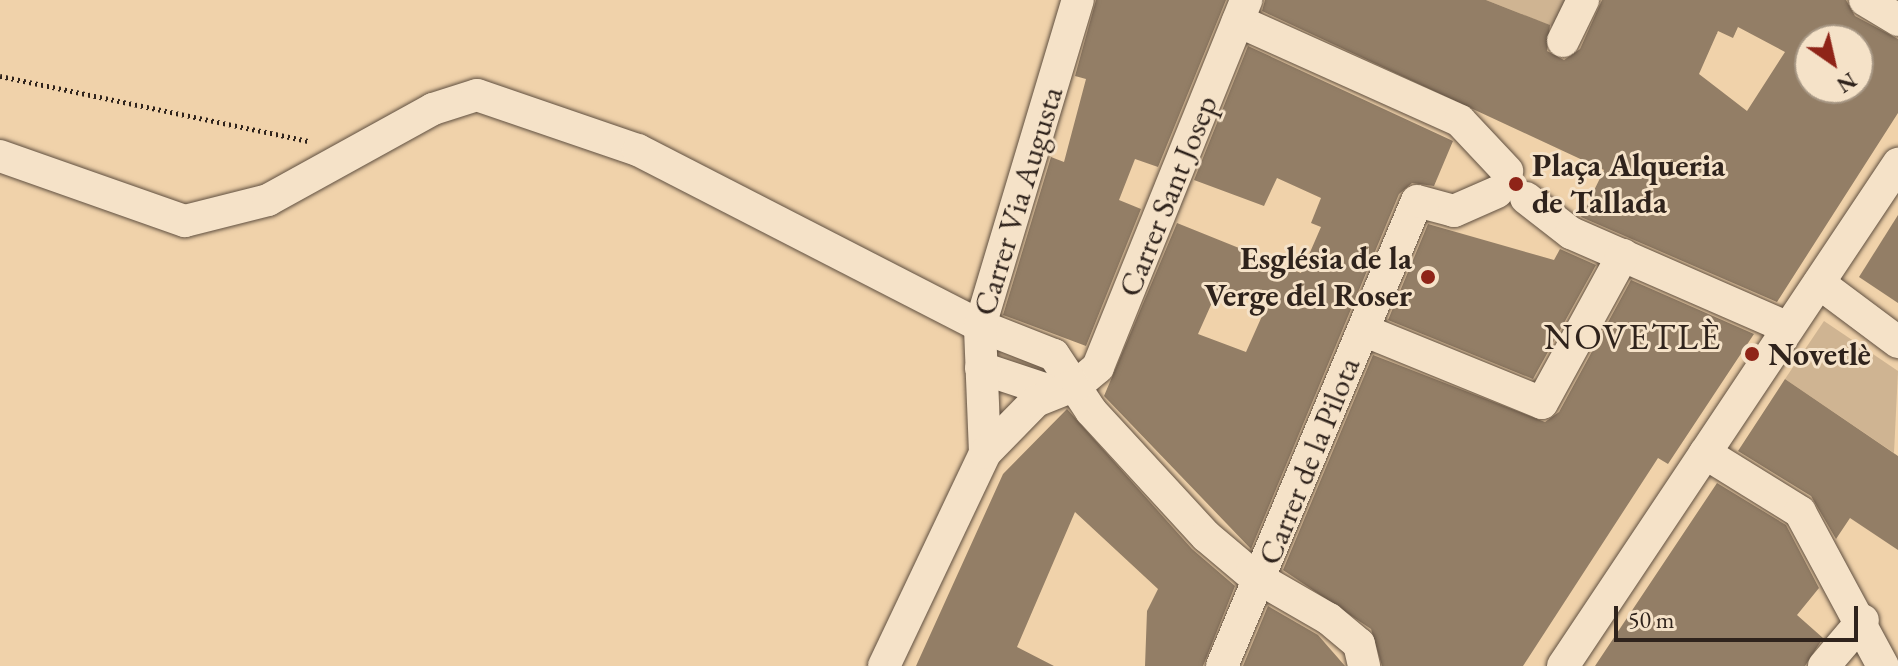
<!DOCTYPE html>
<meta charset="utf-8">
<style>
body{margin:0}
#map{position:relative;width:1898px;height:666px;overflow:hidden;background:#f0d2aa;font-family:"EB Garamond",serif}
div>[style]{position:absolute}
.green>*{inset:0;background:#cfb492}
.building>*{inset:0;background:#937e66}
.path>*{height:5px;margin-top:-2.5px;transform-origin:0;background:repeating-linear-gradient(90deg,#2f231c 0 2px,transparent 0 6px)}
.roads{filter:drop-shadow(0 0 2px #5f4f40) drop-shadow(0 0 2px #5f4f40)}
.minor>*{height:32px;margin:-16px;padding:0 16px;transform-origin:16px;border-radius:16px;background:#f5e2c8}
.dots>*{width:22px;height:22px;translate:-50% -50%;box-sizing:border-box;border:4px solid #f5e2c8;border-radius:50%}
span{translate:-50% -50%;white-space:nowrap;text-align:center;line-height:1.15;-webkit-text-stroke:6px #f5e2c8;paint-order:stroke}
.poi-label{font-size:32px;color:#2f231c;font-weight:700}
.left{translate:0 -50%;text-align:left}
.right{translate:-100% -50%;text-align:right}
.street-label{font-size:32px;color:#2f231c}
.quarter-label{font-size:36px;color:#2f231c;letter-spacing:2px}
.north{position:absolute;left:1794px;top:24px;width:80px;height:80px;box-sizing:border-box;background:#f5e2c8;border:2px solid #a69683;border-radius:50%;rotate:146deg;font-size:22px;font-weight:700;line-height:32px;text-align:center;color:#2f231c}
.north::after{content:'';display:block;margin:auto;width:28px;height:36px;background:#8f2418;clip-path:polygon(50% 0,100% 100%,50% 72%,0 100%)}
.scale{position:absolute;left:1614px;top:606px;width:244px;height:36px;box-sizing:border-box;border:4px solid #2f231c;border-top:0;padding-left:10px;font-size:24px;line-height:28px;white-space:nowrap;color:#2f231c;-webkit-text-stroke:6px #f5e2c8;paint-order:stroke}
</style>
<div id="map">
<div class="green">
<i style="clip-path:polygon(1486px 0,1571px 0,1557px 28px)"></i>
<i style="clip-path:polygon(1824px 321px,1898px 371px,1894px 453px,1785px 379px)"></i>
</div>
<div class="building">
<i style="clip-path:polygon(1096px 0,1226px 0,1158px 167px,1135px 159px,1119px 200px,1141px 209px,1086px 346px,1003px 315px,1051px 157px,1064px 162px,1086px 79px,1075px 76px)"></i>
<i style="clip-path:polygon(evenodd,1265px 0,1486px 0,1550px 25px,1547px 51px,1564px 60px,1580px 49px,1602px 0,1846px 0,1855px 16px,1898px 39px,1898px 113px,1777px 302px,1581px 217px,1604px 170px,1262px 11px,1265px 0,1738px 27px,1785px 52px,1747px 111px,1699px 74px,1718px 31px,1733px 38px,1738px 27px,1265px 0,1810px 40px,1858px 40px,1858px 88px,1810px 88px,1810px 40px)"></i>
<i style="clip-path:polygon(evenodd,1248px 46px,1453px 141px,1434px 186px,1412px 183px,1399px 194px,1251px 549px,1104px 396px,1177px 223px,1301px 273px,1321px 227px,1311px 223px,1321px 198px,1277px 178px,1264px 206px,1194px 180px,1248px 46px,1219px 287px,1266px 307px,1246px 352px,1198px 334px,1219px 287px)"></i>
<i style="clip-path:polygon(1898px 215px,1898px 303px,1859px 277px)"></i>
<i style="clip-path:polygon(1428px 224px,1554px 260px,1560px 249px,1596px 265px,1533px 379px,1388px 320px)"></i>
<i style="clip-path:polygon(1631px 280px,1754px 334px,1668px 464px,1658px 458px,1523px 666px,1382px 666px,1371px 629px,1283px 570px,1373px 355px,1545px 422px,1559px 412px)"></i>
<i style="clip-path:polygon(1785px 379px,1898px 456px,1898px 550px,1850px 518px,1836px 539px,1811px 496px,1738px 451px)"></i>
<i style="clip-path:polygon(1067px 409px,1192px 549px,1235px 586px,1203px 666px,1145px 666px,1147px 611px,1158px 589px,1075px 512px,1017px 647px,1054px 666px,916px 666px,1003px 474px)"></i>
<i style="clip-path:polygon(1717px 483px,1786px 525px,1819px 588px,1797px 615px,1823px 638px,1805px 666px,1595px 666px)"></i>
<i style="clip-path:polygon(1268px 606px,1318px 635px,1345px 666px,1243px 666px)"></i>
</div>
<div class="path">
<i style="left:0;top:76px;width:315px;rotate:11.9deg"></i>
</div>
<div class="roads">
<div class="minor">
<i style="left:1865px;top:0;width:39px;rotate:31deg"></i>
<i style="left:1238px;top:21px;width:243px;rotate:24.2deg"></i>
<i style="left:1460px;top:121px;width:69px;rotate:46.8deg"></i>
<i style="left:1563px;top:41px;width:46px;rotate:-64deg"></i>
<i style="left:0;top:156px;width:196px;rotate:19.4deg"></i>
<i style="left:185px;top:221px;width:86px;rotate:-14.2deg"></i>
<i style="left:268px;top:200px;width:188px;rotate:-28.9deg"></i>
<i style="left:433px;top:109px;width:46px;rotate:-17.7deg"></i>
<i style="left:477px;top:95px;width:170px;rotate:18.9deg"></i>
<i style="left:638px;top:150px;width:385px;rotate:27.2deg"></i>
<i style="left:980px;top:326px;width:79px;rotate:21.4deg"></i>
<i style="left:1054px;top:355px;width:67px;rotate:56.5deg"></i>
<i style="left:1091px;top:411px;width:170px;rotate:47.4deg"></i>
<i style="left:1206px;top:536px;width:59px;rotate:40.2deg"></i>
<i style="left:1251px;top:574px;width:90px;rotate:30deg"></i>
<i style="left:1329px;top:619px;width:39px;rotate:40deg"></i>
<i style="left:1359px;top:644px;width:23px;rotate:77deg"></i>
<i style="left:1526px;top:198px;width:57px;rotate:37.9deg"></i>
<i style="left:1571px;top:233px;width:237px;rotate:23.6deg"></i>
<i style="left:1819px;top:283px;width:99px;rotate:36.8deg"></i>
<i style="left:1363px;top:330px;width:193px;rotate:22.2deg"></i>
<i style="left:1542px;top:403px;width:169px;rotate:-61.3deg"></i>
<i style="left:981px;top:368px;width:76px;rotate:18.4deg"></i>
<i style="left:985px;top:453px;width:127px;rotate:-92.3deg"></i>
<i style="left:980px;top:326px;width:340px;rotate:-73.3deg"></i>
<i style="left:1705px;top:453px;width:112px;rotate:31.8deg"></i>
<i style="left:1800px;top:512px;width:175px;rotate:61.7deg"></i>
<i style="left:884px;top:666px;width:236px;rotate:-64.6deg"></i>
<i style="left:985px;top:453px;width:73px;rotate:-45.6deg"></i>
<i style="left:1036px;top:401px;width:45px;rotate:-22deg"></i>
<i style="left:1078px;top:384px;width:26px;rotate:-40deg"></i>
<i style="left:1098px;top:367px;width:396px;rotate:-68deg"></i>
<i style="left:1222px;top:666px;width:504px;rotate:-67.25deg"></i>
<i style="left:1417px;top:201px;width:38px;rotate:15deg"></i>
<i style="left:1454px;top:211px;width:47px;rotate:-23.8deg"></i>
<i style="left:1563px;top:666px;width:604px;rotate:-56.28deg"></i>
<i style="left:1824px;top:666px;width:60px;rotate:-49.7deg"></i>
</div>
</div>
<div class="dots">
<i style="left:1516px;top:184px;background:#8f2418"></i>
<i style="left:1428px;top:277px;background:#8f2418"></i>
<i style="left:1752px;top:354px;background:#8f2418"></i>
</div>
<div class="poi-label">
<span class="left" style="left:1532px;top:184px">Plaça Alqueria<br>de Tallada</span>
<span class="right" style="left:1412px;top:277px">Església de la<br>Verge del Roser</span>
<span class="left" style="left:1768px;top:354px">Novetlè</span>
</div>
<div class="street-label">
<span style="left:1168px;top:196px;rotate:-68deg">Carrer Sant Josep</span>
<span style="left:1018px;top:201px;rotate:-73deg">Carrer Via Augusta</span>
<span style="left:1309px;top:461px;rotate:-68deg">Carrer de la Pilota</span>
</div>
<div class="quarter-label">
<span style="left:1633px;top:337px">NOVETLÈ</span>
</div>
<div class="north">N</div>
<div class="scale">50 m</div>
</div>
